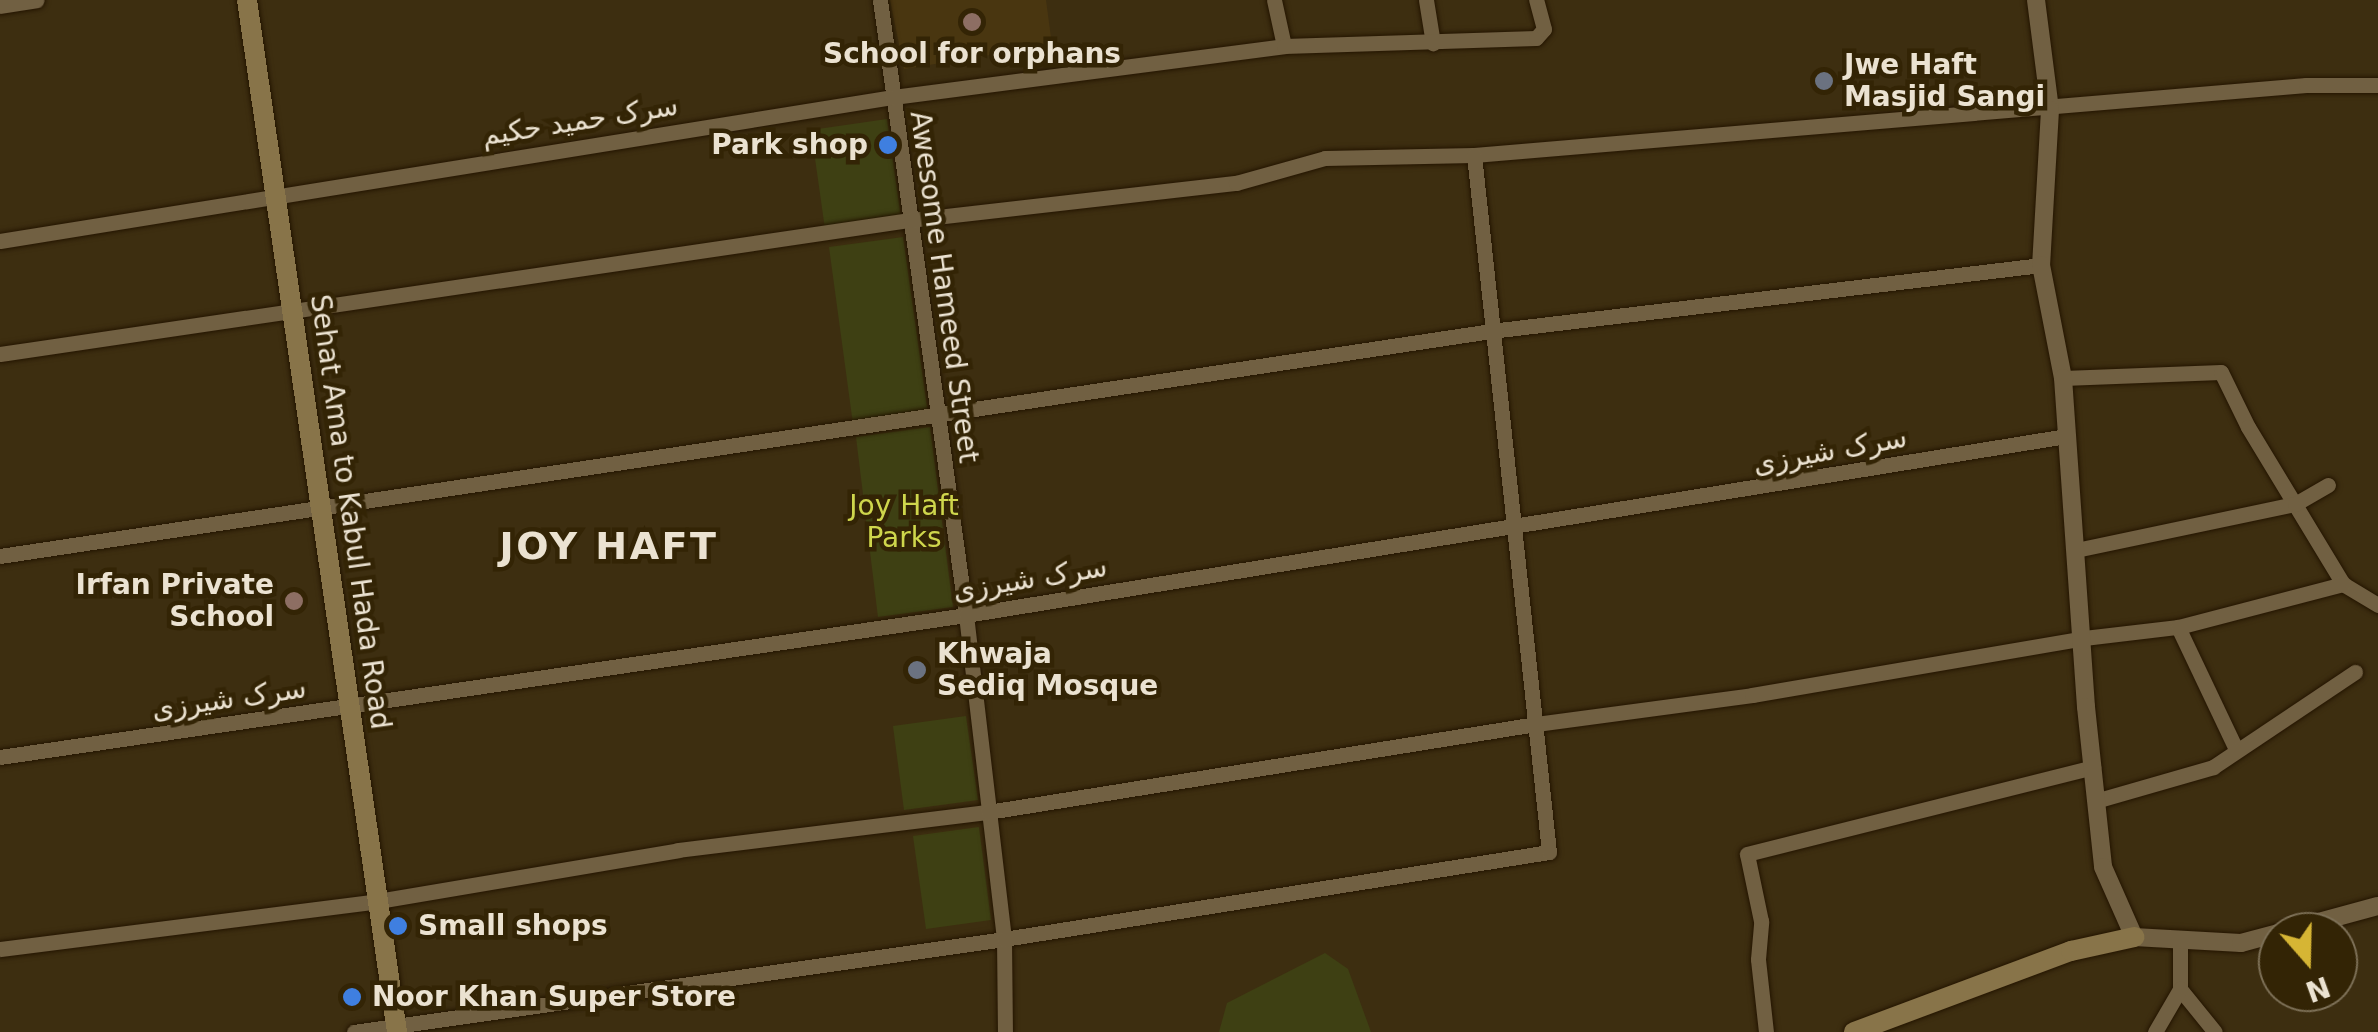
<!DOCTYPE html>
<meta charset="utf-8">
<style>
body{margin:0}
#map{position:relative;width:2378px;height:1032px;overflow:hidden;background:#3d2e10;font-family:"DejaVu Sans",Cairo,sans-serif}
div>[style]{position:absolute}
.built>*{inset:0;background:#493610}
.green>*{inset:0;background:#3e4013}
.roads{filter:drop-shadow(0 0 2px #241500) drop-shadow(0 0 2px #241500)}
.minor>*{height:15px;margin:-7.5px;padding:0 7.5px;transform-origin:7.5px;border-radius:7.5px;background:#716042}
.tertiary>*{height:18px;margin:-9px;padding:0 9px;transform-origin:9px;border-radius:9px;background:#716042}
.secondary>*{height:20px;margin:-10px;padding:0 10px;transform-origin:10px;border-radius:10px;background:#887449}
.dots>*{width:28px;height:28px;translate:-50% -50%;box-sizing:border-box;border:5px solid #332405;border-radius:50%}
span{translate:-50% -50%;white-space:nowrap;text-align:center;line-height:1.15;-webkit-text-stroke:9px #332405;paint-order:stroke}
.poi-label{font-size:28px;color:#ebe2d1;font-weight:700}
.left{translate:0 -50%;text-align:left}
.right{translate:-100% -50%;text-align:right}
.street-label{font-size:28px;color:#ebe2d1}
.park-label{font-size:28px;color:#cfd64c}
.district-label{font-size:38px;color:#ebe2d1;font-weight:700;letter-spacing:2.5px}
.north{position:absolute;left:2258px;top:912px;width:100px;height:100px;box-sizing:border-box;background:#332405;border:2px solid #7d7057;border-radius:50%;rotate:160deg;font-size:28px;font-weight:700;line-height:40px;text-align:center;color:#ebe2d1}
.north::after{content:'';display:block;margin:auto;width:35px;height:45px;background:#d6b534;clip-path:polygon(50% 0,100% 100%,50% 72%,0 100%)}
</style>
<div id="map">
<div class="built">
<i style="clip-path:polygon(890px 0,1046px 0,1052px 45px,904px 69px)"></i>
</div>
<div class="green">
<i style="clip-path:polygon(887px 119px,901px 218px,825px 229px,811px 130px)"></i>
<i style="clip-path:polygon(903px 237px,928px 414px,853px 424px,829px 247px)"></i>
<i style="clip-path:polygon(930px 427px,953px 607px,878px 617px,856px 437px)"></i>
<i style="clip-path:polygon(966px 716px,978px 800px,904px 810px,893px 726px)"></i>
<i style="clip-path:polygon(979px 827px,991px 920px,926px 929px,913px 836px)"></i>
<i style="clip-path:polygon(1325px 953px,1348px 969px,1371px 1032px,1219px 1032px,1227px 1003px)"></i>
</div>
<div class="roads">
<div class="minor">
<i style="left:880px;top:0;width:621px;rotate:82.04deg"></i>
<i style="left:966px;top:615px;width:326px;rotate:83.3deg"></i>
<i style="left:1004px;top:939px;width:93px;rotate:89.4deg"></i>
<i style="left:1274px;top:0;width:47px;rotate:77.7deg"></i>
<i style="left:1426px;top:0;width:44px;rotate:80.8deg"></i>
<i style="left:0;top:6px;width:37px;rotate:-9deg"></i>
<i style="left:0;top:241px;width:905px;rotate:-9.16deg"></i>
<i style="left:893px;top:97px;width:394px;rotate:-7.4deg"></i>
<i style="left:1284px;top:46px;width:252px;rotate:-1.8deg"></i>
<i style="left:1536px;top:38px;width:12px;rotate:-48deg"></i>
<i style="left:1544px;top:29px;width:30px;rotate:-105deg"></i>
<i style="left:0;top:354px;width:920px;rotate:-8.38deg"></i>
<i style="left:910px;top:220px;width:328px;rotate:-6.5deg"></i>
<i style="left:1236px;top:183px;width:92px;rotate:-15.7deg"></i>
<i style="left:1325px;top:158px;width:149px;rotate:-1.2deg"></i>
<i style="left:1474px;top:155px;width:835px;rotate:-4.81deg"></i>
<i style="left:2306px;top:85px;width:72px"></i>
<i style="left:2063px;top:378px;width:158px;rotate:-2.2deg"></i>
<i style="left:2221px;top:372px;width:61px;rotate:63.9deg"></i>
<i style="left:2248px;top:427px;width:184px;rotate:58.8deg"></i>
<i style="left:2343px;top:584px;width:41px;rotate:31deg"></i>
<i style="left:2076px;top:550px;width:224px;rotate:-11.9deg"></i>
<i style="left:2295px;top:504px;width:38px;rotate:-30deg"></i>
<i style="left:0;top:556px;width:1508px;rotate:-8.58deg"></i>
<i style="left:1491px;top:331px;width:554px;rotate:-6.84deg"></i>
<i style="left:2178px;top:627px;width:135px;rotate:64.6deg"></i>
<i style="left:0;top:757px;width:976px;rotate:-8.36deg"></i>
<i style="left:966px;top:615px;width:1114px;rotate:-9.24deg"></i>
<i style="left:2099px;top:800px;width:119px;rotate:-16.1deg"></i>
<i style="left:2213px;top:767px;width:171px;rotate:-33.8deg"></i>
<i style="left:2180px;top:943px;width:46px;rotate:90deg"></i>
<i style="left:2180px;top:989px;width:55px;rotate:50.9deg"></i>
<i style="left:0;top:949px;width:381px;rotate:-7.2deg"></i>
<i style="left:378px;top:901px;width:304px;rotate:-9.6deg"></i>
<i style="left:678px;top:850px;width:312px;rotate:-7deg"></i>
<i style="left:988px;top:812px;width:555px;rotate:-9.12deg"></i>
<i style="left:1536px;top:724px;width:218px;rotate:-7.6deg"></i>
<i style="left:1752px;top:695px;width:337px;rotate:-9.7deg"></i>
<i style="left:2084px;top:638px;width:95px;rotate:-6.7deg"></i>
<i style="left:2178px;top:627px;width:171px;rotate:-14.6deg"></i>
<i style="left:354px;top:1032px;width:657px;rotate:-8.14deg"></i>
<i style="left:1004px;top:939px;width:552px;rotate:-9.07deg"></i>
<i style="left:1549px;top:852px;width:701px;rotate:-96.14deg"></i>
<i style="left:1766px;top:1032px;width:73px;rotate:-96.3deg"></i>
<i style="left:1758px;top:959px;width:38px;rotate:-85deg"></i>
<i style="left:1761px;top:921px;width:68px;rotate:-101.8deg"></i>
<i style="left:1747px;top:854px;width:357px;rotate:-14.1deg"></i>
<i style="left:2155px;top:1032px;width:50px;rotate:-59.8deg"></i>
</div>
<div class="tertiary">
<i style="left:2036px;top:0;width:111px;rotate:82.7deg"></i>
<i style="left:2050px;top:110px;width:155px;rotate:93.3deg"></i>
<i style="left:2041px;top:265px;width:115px;rotate:79deg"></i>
<i style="left:2063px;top:378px;width:330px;rotate:86deg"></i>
<i style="left:2086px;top:707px;width:161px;rotate:83.9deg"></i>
<i style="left:2103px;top:867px;width:77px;rotate:66.1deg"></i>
<i style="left:2134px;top:937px;width:107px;rotate:3.2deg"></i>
<i style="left:2241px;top:943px;width:38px;rotate:-15deg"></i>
<i style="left:2282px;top:932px;width:99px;rotate:-15.2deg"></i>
</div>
<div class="secondary">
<i style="left:247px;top:0;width:1043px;rotate:81.73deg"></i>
<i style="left:1854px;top:1032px;width:232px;rotate:-20.5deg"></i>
<i style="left:2071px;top:951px;width:65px;rotate:-12.5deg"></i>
</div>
</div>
<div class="dots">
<i style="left:972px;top:22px;background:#8d6e63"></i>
<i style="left:1824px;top:81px;background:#6b7280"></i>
<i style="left:888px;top:145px;background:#3f7fe0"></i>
<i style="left:294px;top:601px;background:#8d6e63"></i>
<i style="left:917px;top:670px;background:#6b7280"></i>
<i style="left:398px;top:926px;background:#3f7fe0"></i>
<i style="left:352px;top:997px;background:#3f7fe0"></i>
</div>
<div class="poi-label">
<span style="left:972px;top:54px">School for orphans</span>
<span class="left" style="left:1844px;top:81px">Jwe Haft<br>Masjid Sangi</span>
<span class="right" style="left:868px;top:145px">Park shop</span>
<span class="right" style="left:274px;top:601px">Irfan Private<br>School</span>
<span class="left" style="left:937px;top:670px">Khwaja<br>Sediq Mosque</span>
<span class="left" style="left:418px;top:926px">Small shops</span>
<span class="left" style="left:372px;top:997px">Noor Khan Super Store</span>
</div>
<div class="street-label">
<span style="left:580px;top:121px;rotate:-9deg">سرک حمید حکیم</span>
<span style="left:944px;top:287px;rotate:82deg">Awesome Hameed Street</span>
<span style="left:1830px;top:451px;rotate:-10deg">سرک شیرزی</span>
<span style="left:350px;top:512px;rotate:82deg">Sehat Ama to Kabul Hada Road</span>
<span style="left:1030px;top:579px;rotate:-9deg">سرک شیرزی</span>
<span style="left:229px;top:699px;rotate:-8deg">سرک شیرزی</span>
</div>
<div class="park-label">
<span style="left:904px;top:522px">Joy Haft<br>Parks</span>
</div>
<div class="district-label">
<span style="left:609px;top:547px">JOY HAFT</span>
</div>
<div class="north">N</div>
</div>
